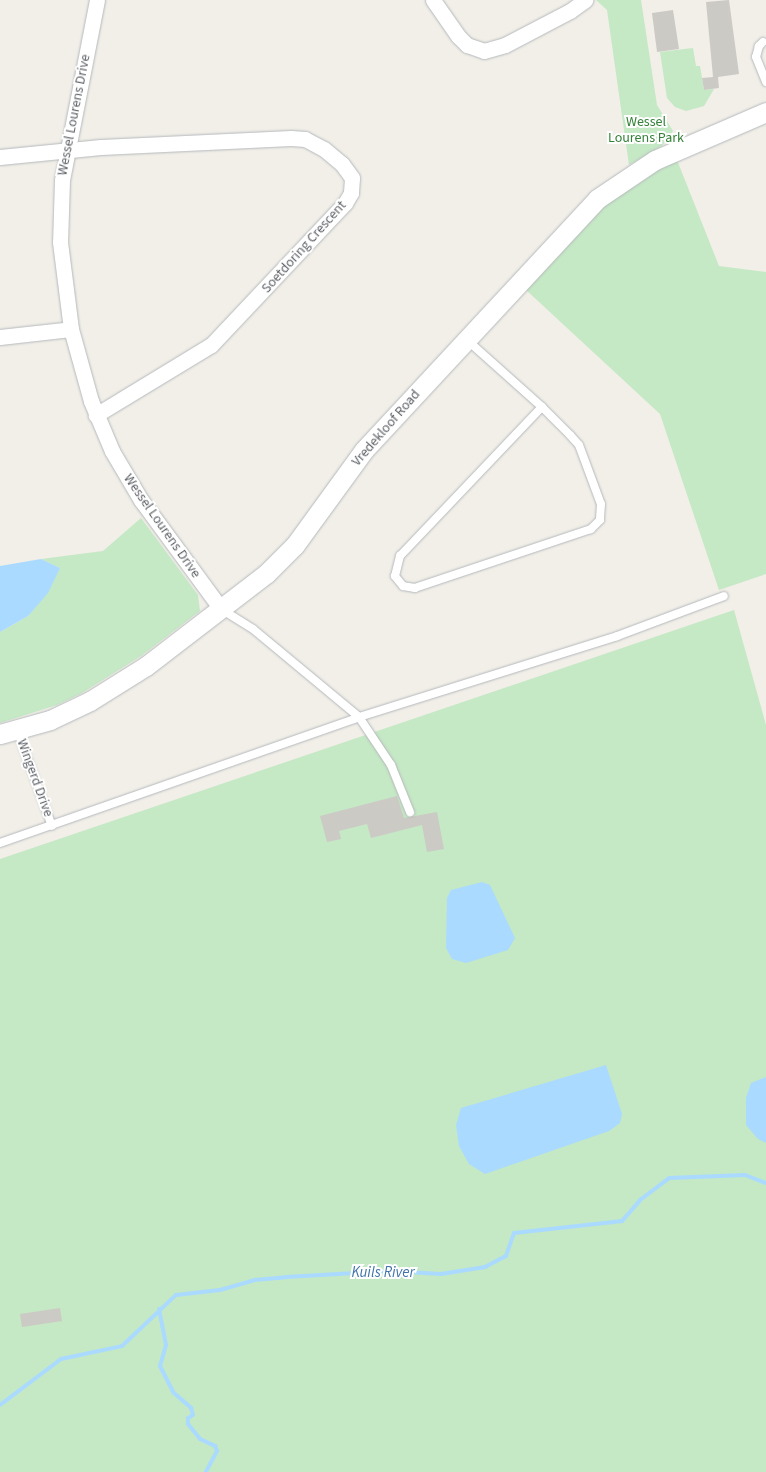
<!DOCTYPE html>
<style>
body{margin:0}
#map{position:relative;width:766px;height:1472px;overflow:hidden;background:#f1efe8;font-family:"Source Sans 3",sans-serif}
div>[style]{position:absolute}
.green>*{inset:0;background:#c5e8c5}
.water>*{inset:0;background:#aadaff}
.stream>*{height:4px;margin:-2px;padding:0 2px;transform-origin:2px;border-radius:2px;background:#aadaff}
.building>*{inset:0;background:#cccac5}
.roads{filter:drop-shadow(0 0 1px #b5b8bc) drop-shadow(0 0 1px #b5b8bc)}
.service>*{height:8px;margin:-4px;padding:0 4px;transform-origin:4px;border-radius:4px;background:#fff}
.minor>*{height:15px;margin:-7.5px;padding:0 7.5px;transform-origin:7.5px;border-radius:7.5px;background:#fff}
.tertiary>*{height:19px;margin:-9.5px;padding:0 9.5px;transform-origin:9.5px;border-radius:9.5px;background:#fff}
span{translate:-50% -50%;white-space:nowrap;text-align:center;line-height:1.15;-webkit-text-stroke:4px #fff;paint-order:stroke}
.street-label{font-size:14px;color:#5f6368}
.park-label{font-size:14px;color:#348238}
.water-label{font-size:15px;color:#4174aa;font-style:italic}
</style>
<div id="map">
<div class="green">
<i style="clip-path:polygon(596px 0,641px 0,657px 105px,673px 131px,662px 146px,629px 165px,607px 10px)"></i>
<i style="clip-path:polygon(693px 48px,696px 66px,700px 66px,704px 90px,714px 89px,704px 106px,686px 111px,675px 107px,667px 98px,660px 52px)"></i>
<i style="clip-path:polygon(677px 160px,719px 266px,766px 272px,766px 574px,719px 590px,660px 414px,525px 289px,607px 204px,638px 181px)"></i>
<i style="clip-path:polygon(141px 518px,198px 595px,200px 611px,141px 656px,82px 693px,57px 705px,0 723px,0 632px,28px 616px,60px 568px,41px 559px,103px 551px)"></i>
<i style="clip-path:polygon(734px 610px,766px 725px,766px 1472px,0 1472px,0 859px)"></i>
</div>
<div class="water">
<i style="clip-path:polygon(41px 559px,60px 568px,48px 593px,28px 616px,0 632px,0 566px)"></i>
<i style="clip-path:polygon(482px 882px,490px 885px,515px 938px,508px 950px,466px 963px,452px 959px,446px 948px,447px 898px,451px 890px)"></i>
<i style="clip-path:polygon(606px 1065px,622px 1114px,620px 1123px,609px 1131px,485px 1174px,469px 1164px,459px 1146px,456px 1125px,461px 1108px)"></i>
<i style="clip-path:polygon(766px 1077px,766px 1143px,758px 1139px,746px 1125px,746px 1098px,751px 1083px)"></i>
</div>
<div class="stream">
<i style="left:159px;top:1309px;width:37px;rotate:79deg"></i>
<i style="left:166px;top:1345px;width:22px;rotate:106deg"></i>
<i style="left:160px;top:1366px;width:30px;rotate:63deg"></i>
<i style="left:174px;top:1393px;width:23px;rotate:41deg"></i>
<i style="left:191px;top:1408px;width:7px;rotate:74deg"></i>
<i style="left:193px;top:1415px;width:6px;rotate:149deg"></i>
<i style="left:188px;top:1418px;width:6px;rotate:90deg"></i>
<i style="left:188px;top:1424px;width:19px;rotate:51deg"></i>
<i style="left:200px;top:1439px;width:17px;rotate:25deg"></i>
<i style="left:215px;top:1446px;width:5px;rotate:68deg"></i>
<i style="left:217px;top:1451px;width:24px;rotate:118deg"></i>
<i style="left:0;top:1405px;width:76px;rotate:-37deg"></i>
<i style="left:61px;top:1359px;width:62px;rotate:-12deg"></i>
<i style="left:122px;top:1346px;width:74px;rotate:-43.4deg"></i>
<i style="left:176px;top:1295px;width:44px;rotate:-6.5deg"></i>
<i style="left:220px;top:1290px;width:35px;rotate:-16deg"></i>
<i style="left:254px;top:1280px;width:32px;rotate:-5deg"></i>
<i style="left:286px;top:1277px;width:104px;rotate:-3.3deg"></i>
<i style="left:390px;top:1271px;width:51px;rotate:3.4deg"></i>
<i style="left:441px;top:1274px;width:45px;rotate:-9deg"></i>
<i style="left:485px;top:1267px;width:24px;rotate:-28deg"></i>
<i style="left:506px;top:1256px;width:24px;rotate:-71deg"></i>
<i style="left:514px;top:1233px;width:109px;rotate:-6.3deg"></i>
<i style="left:622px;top:1221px;width:28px;rotate:-49deg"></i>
<i style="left:640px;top:1200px;width:36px;rotate:-37deg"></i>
<i style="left:669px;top:1178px;width:76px;rotate:-2.3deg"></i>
<i style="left:745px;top:1175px;width:22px;rotate:21deg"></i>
</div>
<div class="building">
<i style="clip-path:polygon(729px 0,739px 74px,718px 77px,719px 88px,704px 90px,702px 78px,713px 77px,706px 2px)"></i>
<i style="clip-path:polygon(673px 10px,679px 49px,657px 52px,652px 13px)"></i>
<i style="clip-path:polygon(397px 796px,404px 818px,437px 812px,444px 849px,427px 852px,422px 825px,371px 838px,367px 824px,339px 831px,341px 839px,327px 842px,320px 816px)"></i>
<i style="clip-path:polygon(60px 1308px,62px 1321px,22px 1327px,20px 1314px)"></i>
</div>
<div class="roads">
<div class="service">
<i style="left:763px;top:42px;width:6px;rotate:135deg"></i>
<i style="left:759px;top:46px;width:11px;rotate:105deg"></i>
<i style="left:756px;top:57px;width:27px;rotate:68deg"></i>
<i style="left:467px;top:340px;width:101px;rotate:41.8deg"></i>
<i style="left:542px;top:407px;width:40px;rotate:45deg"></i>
<i style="left:570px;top:435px;width:13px;rotate:48deg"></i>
<i style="left:579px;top:445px;width:63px;rotate:69.6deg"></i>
<i style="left:601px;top:504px;width:16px;rotate:94deg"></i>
<i style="left:600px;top:520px;width:13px;rotate:135deg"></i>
<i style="left:591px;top:529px;width:186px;rotate:161.5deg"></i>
<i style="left:415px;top:588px;width:12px;rotate:-171deg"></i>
<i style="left:403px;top:586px;width:13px;rotate:-129deg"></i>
<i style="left:395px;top:576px;width:21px;rotate:-76deg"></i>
<i style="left:400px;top:556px;width:206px;rotate:-46.4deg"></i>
<i style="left:221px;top:609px;width:38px;rotate:32deg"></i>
<i style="left:253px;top:629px;width:138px;rotate:39.7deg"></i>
<i style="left:359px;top:717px;width:58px;rotate:56.3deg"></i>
<i style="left:391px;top:765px;width:51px;rotate:68deg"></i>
<i style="left:17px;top:730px;width:102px;rotate:70deg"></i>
<i style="left:0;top:843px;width:380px;rotate:-19.3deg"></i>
<i style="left:359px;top:717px;width:270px;rotate:-17.4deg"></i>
<i style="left:617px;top:636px;width:114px;rotate:-20.5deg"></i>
</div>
<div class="minor">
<i style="left:97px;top:0;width:183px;rotate:101deg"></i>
<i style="left:62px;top:180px;width:62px;rotate:91.8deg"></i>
<i style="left:60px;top:242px;width:88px;rotate:82.8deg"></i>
<i style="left:71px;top:329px;width:75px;rotate:74.5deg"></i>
<i style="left:91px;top:401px;width:54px;rotate:67.2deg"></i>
<i style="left:112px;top:451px;width:57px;rotate:59.4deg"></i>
<i style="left:141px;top:500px;width:135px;rotate:53.7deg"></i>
<i style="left:433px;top:0;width:44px;rotate:55.2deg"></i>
<i style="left:458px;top:36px;width:13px;rotate:45deg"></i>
<i style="left:467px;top:45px;width:18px;rotate:19deg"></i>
<i style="left:484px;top:51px;width:22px;rotate:-16deg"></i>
<i style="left:505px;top:45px;width:73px;rotate:-27.6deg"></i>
<i style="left:570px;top:11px;width:19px;rotate:-36deg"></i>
<i style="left:0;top:157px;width:101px;rotate:-5.7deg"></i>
<i style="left:101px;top:147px;width:190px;rotate:-2.7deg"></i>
<i style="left:291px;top:138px;width:14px;rotate:4deg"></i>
<i style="left:305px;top:139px;width:21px;rotate:28deg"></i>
<i style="left:324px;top:149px;width:23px;rotate:40deg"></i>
<i style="left:342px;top:164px;width:17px;rotate:54deg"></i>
<i style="left:352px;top:178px;width:15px;rotate:94deg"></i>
<i style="left:351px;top:193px;width:12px;rotate:121deg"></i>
<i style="left:345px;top:203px;width:195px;rotate:133.3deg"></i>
<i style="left:211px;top:345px;width:135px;rotate:148.7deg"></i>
<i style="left:0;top:337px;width:71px;rotate:-6.4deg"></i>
</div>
<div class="tertiary">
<i style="left:0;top:734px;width:52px;rotate:-15.6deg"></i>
<i style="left:50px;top:720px;width:44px;rotate:-25.4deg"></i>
<i style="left:90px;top:701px;width:66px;rotate:-32deg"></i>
<i style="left:146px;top:666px;width:151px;rotate:-37.5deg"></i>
<i style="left:266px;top:574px;width:41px;rotate:-45deg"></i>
<i style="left:295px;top:545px;width:117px;rotate:-54deg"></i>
<i style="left:364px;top:450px;width:342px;rotate:-47.1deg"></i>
<i style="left:597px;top:199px;width:70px;rotate:-33.9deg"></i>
<i style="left:655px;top:160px;width:121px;rotate:-23.4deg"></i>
</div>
</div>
<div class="street-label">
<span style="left:74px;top:115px;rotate:-79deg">Wessel Lourens Drive</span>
<span style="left:304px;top:247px;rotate:-48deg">Soetdoring Crescent</span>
<span style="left:386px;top:428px;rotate:-49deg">Vredekloof Road</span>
<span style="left:162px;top:526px;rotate:55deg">Wessel Lourens Drive</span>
<span style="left:35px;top:778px;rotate:70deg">Wingerd Drive</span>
</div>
<div class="park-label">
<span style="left:646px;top:130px">Wessel<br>Lourens Park</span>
</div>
<div class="water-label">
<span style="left:383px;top:1273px">Kuils River</span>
</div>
</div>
